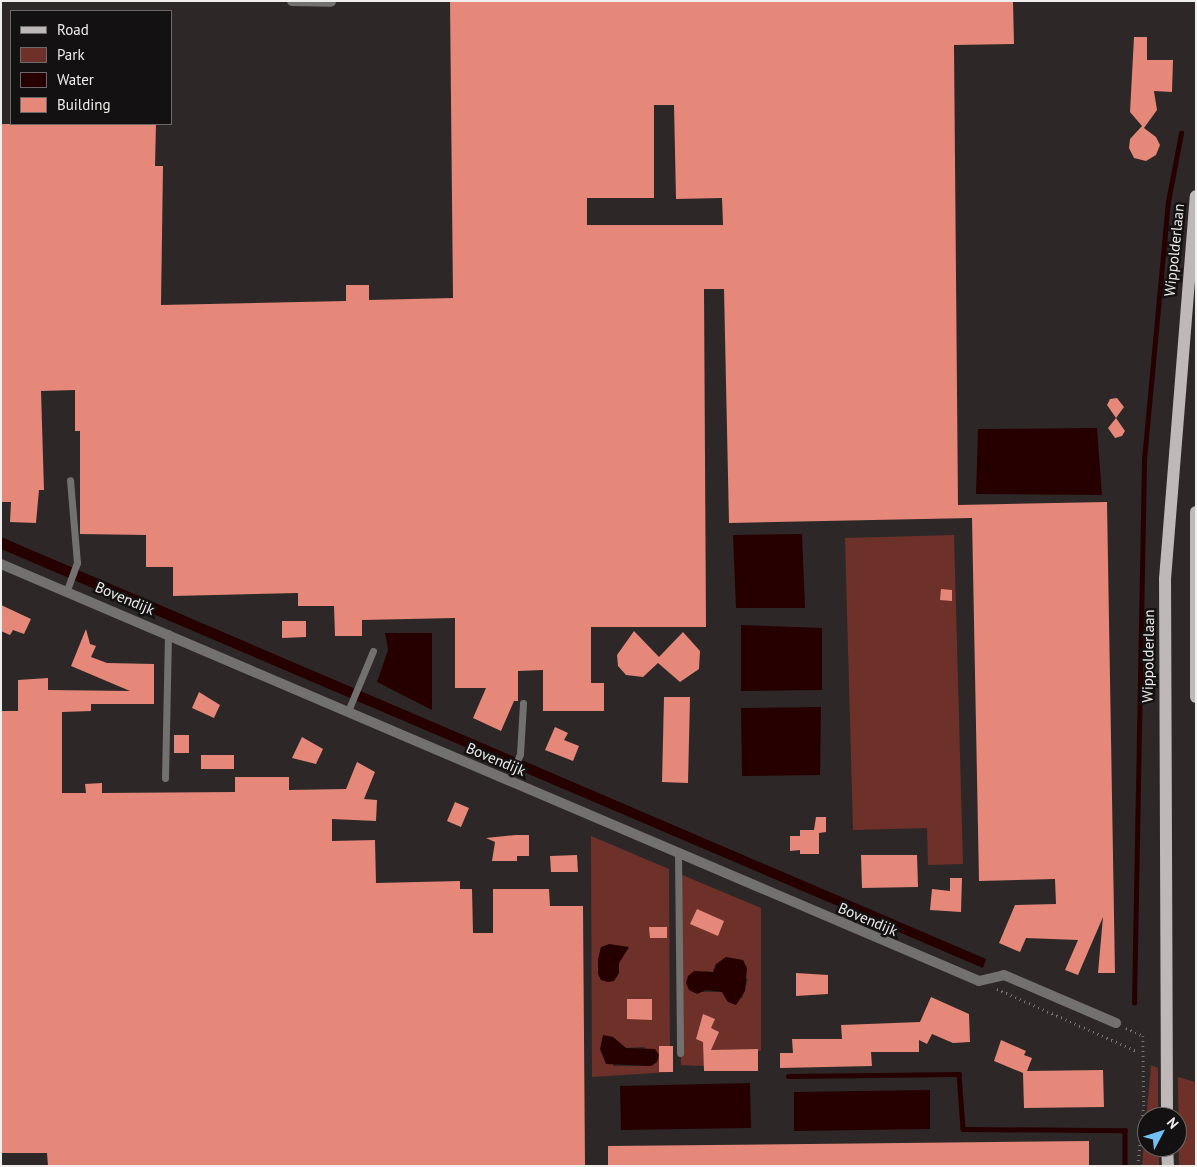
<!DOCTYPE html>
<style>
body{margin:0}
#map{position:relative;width:1197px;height:1167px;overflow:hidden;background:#2d2827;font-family:"PT Sans",sans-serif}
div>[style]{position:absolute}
.green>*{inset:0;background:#6d3129}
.water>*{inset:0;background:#260000}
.stream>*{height:4.5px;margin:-2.25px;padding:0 2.25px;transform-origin:2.25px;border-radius:2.25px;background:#260000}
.building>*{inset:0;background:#e58779}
.path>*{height:2.5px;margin-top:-1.25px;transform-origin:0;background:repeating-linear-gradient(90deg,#797574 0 1px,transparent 0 5px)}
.service>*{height:7px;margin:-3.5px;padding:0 3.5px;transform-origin:3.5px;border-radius:3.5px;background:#737170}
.minor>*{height:10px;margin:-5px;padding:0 5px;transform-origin:5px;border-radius:5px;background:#737170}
.primary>*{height:12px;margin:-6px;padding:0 6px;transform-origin:6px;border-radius:6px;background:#beb9b8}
span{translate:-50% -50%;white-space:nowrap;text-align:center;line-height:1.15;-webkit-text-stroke:5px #131111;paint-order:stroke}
.street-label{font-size:15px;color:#f0eded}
.frame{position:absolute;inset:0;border:2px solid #f0eded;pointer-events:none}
.legend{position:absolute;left:10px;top:10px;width:162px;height:115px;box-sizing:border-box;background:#131111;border:1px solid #6b6969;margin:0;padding:6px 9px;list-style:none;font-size:15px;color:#f0eded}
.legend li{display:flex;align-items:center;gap:10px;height:25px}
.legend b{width:25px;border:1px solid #6b6969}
.north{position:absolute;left:1137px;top:1107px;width:50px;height:50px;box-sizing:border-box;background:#131111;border:1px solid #6b6969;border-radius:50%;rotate:50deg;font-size:14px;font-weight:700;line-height:20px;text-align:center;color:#f0eded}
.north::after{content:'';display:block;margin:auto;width:18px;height:22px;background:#72c1f5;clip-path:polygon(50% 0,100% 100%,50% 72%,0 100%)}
</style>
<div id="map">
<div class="green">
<i style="clip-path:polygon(954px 535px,963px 864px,928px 865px,927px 828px,853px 830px,845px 538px)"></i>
<i style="clip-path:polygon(evenodd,591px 836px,669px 869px,670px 1072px,592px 1077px,591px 836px,601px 947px,629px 947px,619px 963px,619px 973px,598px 960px,601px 947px,591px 836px,613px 1037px,626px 1048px,644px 1047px,657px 1062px,651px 1066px,613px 1066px,613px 1037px)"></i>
<i style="clip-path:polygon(evenodd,680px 874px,761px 908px,761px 1051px,711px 1051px,704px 1066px,681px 1065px,680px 874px,705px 971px,748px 979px,742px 998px,728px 1002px,722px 992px,699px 992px,705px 971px)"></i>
<i style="clip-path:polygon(1151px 1065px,1158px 1068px,1158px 1117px,1147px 1117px,1147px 1147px,1159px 1147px,1159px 1166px,1142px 1166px)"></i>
<i style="clip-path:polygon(1178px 1077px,1195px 1082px,1196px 1166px,1179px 1166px)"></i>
</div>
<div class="water">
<i style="clip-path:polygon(1097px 428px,1102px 495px,976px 494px,978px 429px)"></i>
<i style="clip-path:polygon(802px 534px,805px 608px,736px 608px,733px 535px)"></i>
<i style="clip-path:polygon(1px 537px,986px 959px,983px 968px,1px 549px)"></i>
<i style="clip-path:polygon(741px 625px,822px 628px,822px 690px,741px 691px)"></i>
<i style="clip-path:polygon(385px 633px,432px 633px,432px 710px,377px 682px,388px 650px)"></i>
<i style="clip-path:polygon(821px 707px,820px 775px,742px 776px,741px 708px)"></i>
<i style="clip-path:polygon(609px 944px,629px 947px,619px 963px,619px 973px,614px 981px,608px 982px,601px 980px,598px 974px,598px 960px,601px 947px)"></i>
<i style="clip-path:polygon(726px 957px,743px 960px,747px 968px,745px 991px,736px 1005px,728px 1002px,722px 992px,706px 990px,697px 994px,689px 990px,686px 983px,688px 976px,694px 971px,713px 972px,716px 964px)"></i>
<i style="clip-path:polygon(603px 1035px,613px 1037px,626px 1048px,655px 1049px,659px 1055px,657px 1062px,651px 1066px,606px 1064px,600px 1049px)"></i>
<i style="clip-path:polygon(750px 1083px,751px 1128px,621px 1130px,620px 1086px)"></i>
<i style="clip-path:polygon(930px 1090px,930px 1129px,794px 1131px,794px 1092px)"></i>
</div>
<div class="stream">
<i style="left:1134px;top:1003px;width:543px;rotate:-88.94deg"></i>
<i style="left:1144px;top:460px;width:259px;rotate:-84.7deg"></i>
<i style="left:1168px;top:202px;width:70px;rotate:-79.3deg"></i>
<i style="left:788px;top:1076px;width:171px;rotate:-0.7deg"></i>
<i style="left:959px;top:1074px;width:55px;rotate:85.8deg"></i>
<i style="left:963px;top:1129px;width:162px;rotate:0.4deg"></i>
<i style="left:1125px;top:1130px;width:36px;rotate:90deg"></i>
</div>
<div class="building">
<i style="clip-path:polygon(evenodd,450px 1px,1013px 1px,1014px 44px,954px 45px,958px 505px,1107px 502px,1115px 973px,1098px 973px,1103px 917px,1078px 975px,1065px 970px,1078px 940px,1026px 938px,1020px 952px,999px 943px,1015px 905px,1056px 904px,1055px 879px,979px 881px,972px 518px,729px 523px,724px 289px,704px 289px,706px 627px,591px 627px,591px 683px,604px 683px,604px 711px,543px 711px,543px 670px,518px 671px,518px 701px,514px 701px,501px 731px,473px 718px,486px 688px,455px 688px,455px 618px,362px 620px,362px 636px,335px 636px,334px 606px,298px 606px,298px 593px,173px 596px,173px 567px,146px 567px,146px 535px,80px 534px,80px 431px,75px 431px,75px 390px,41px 391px,44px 490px,39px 490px,36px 523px,10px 522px,11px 502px,1px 502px,1px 124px,156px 124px,155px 166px,163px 166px,161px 305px,346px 301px,346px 285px,369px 285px,369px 300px,453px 298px,450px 1px,654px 105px,674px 105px,676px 199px,722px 198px,723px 225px,587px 225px,587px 198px,654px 198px,654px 105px)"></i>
<i style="clip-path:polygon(1134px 37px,1147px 37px,1147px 60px,1173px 60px,1172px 92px,1154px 91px,1157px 110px,1144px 128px,1156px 137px,1160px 145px,1156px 155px,1146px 161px,1134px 158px,1129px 148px,1130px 139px,1142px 126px,1130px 112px)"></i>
<i style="clip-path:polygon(1117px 398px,1124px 407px,1116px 418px,1125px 431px,1122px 436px,1115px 438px,1108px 428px,1116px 418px,1107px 405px,1110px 399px)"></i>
<i style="clip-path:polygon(941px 589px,952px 590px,952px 601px,940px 600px)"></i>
<i style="clip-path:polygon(1px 605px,31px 619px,24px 634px,13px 630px,10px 635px,1px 631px)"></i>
<i style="clip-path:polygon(306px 621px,306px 637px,282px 638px,282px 621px)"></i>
<i style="clip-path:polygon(86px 629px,90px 644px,96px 646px,91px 657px,107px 663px,154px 664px,154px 704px,91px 704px,91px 711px,62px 712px,62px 793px,86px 793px,85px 784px,102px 783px,102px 793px,235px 792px,235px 777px,289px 777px,289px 790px,346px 789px,357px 762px,375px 772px,364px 799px,377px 800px,376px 821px,332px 819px,332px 841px,375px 840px,376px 883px,460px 881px,460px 889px,472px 889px,473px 933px,493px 933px,493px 889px,549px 889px,550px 906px,583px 906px,585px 1166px,48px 1166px,47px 1153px,1px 1153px,1px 711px,18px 711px,18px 680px,48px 678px,48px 690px,130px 691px,71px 666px)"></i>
<i style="clip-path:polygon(634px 631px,659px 657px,683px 632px,700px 651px,699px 669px,680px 682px,658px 663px,643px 677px,626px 675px,618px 666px,617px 655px)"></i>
<i style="clip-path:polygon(199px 692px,220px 705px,214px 718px,192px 708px)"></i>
<i style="clip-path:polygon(664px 697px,690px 697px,688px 783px,662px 782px)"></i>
<i style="clip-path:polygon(555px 727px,568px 733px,564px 740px,579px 746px,573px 761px,545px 750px)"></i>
<i style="clip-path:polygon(174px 735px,189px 735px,189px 753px,174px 753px)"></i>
<i style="clip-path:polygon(302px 737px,323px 749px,316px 764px,292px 758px)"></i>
<i style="clip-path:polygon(201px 755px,234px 755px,234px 769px,201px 769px)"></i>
<i style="clip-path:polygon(455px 802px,469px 808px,461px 827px,447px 821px)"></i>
<i style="clip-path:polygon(816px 817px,826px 817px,826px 832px,819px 833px,819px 854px,800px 854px,800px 850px,790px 851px,790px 836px,800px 836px,800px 830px,814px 830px)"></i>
<i style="clip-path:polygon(516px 835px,529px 835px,529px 856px,517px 856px,517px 861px,492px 861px,495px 842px,486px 838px)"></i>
<i style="clip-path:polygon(577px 855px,578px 872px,551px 872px,550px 856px)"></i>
<i style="clip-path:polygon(861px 855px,917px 855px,918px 887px,862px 888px)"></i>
<i style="clip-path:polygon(950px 878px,962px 878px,961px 912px,930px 910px,932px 889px,950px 891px)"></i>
<i style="clip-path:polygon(697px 909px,724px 921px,718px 936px,690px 924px)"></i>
<i style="clip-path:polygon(649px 927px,667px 927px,667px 938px,650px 938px)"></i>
<i style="clip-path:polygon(796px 973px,828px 975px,828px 994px,796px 996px)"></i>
<i style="clip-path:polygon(931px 997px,969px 1014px,970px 1042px,953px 1043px,932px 1034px,927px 1044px,919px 1040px,919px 1052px,871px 1052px,872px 1066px,780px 1068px,780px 1053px,793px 1053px,792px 1039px,842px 1039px,841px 1025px,920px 1022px)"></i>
<i style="clip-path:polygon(627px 999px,652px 999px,652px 1020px,627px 1019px)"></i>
<i style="clip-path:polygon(703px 1014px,715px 1019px,711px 1028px,719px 1032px,711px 1050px,758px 1049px,758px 1071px,704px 1071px,703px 1042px,696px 1039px)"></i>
<i style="clip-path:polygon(1001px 1040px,1026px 1051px,1024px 1055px,1032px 1058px,1027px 1071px,1103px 1070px,1104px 1107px,1024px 1108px,1023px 1073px,994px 1061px)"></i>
<i style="clip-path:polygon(659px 1046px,673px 1046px,673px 1072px,659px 1072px)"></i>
<i style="clip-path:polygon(1089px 1141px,1089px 1166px,608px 1166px,608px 1146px)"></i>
</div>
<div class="path">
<i style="left:997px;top:989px;width:155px;rotate:23.9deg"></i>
<i style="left:1126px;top:1028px;width:19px;rotate:25deg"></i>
<i style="left:1143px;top:1036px;width:69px;rotate:89.2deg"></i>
<i style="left:1144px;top:1105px;width:61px;rotate:95.6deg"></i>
</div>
<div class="service">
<i style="left:67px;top:590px;width:29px;rotate:-70deg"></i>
<i style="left:77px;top:563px;width:83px;rotate:-94.8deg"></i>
<i style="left:348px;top:711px;width:65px;rotate:-67.4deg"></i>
<i style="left:165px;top:778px;width:145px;rotate:-88.8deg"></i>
<i style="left:509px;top:781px;width:29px;rotate:-68deg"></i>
<i style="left:520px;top:754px;width:51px;rotate:-86.6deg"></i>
<i style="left:678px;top:853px;width:200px;rotate:89.4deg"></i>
</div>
<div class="minor">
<i style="left:292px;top:1px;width:39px;rotate:1deg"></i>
<i style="left:1px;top:564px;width:1063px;rotate:23.09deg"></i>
<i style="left:979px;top:981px;width:26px;rotate:-13deg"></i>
<i style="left:1004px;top:975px;width:122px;rotate:23.2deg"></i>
</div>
<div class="primary">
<i style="left:1196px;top:512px;width:185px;rotate:90deg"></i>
<i style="left:1167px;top:1117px;width:538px;rotate:-90.21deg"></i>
<i style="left:1165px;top:579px;width:384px;rotate:-85.4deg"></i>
<i style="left:1167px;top:1147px;width:19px;rotate:87deg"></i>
</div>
<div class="street-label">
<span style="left:1174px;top:250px;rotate:-84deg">Wippolderlaan</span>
<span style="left:125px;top:598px;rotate:23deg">Bovendijk</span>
<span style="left:1148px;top:656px;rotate:-89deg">Wippolderlaan</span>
<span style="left:496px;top:759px;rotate:23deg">Bovendijk</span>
<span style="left:868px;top:919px;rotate:23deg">Bovendijk</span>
</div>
<div class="frame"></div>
<ul class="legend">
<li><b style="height:6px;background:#beb9b8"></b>Road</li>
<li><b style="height:14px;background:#6d3129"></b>Park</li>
<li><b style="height:14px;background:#260000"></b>Water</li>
<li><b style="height:14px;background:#e58779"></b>Building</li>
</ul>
<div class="north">N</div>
</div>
